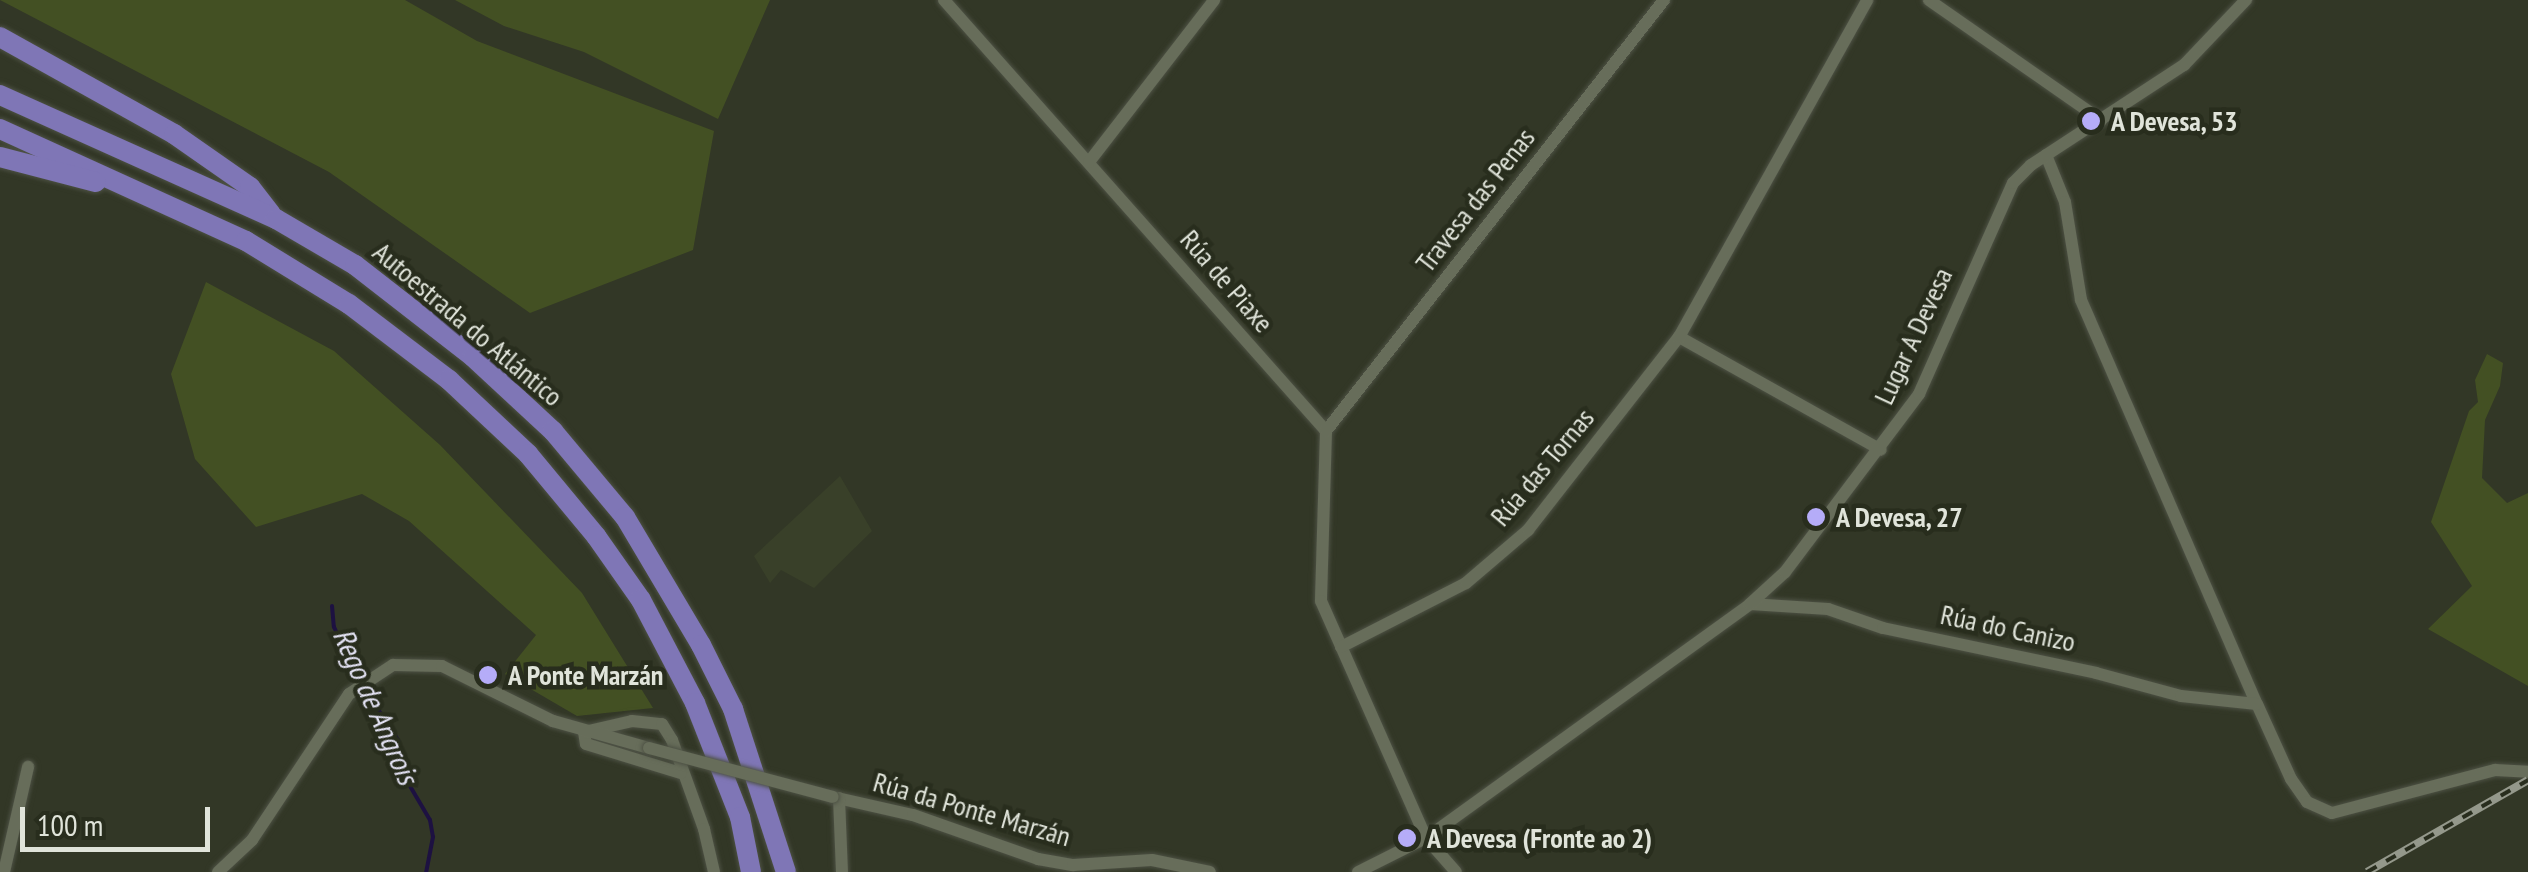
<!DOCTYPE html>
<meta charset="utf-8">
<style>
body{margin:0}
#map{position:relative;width:2528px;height:872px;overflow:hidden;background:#323726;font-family:"PT Sans Narrow",sans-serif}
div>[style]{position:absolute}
.built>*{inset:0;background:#394029}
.green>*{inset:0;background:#435023}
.stream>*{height:4px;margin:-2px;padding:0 2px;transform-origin:2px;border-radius:2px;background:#1d1141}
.roads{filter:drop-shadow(0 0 2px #4d5144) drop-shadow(0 0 2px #4d5144)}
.minor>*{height:12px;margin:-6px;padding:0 6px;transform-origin:6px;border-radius:6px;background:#676d5a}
.highway>*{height:20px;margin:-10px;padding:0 10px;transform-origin:10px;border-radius:10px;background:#7f76b6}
.rail>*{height:8px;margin-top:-4px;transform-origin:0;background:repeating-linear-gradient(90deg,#282d1d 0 11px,#94988b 0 22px);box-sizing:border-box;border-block:2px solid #94988b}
.bridges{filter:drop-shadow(0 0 2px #4d5144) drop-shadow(0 0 2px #4d5144)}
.minor-bridge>*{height:12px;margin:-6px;padding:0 6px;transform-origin:6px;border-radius:6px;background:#676d5a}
.dots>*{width:28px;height:28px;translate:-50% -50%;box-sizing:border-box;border:5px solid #282d1d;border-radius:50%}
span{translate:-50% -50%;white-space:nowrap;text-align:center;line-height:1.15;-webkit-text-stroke:9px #282d1d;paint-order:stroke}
.poi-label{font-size:28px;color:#e0e4da;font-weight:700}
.left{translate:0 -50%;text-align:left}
.street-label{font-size:28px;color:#e0e4da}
.water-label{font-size:30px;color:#e3e2f3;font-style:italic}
.scale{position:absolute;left:20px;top:807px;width:190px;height:45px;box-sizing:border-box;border:5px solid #e0e4da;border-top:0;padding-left:12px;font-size:30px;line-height:35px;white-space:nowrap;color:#e0e4da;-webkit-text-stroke:8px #282d1d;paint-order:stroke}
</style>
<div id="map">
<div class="built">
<i style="clip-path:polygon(840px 476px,872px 531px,814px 588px,781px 570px,770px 583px,754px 556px)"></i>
</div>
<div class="green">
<i style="clip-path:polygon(0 0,405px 0,477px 41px,714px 131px,693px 250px,530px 313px,329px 172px)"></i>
<i style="clip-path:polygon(455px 0,770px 0,718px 119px,584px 52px,504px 26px)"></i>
<i style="clip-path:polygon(206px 282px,334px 351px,440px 445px,582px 593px,653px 708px,577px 716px,505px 674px,536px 635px,409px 521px,362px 494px,256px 527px,195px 459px,171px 374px)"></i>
<i style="clip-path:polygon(2487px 354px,2503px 363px,2500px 386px,2485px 420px,2482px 478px,2507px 503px,2528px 493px,2528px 686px,2428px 629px,2472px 586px,2431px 522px,2469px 411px,2478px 402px,2475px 380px)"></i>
</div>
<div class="stream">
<i style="left:332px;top:606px;width:21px;rotate:85deg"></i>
<i style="left:334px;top:627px;width:59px;rotate:64.7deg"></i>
<i style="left:364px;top:688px;width:62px;rotate:56.8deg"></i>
<i style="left:398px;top:740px;width:42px;rotate:77.6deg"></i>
<i style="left:407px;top:781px;width:45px;rotate:59.5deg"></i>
<i style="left:430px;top:820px;width:17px;rotate:80deg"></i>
<i style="left:433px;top:837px;width:36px;rotate:101deg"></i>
</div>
<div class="roads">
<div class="minor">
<i style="left:944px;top:0;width:576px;rotate:48.45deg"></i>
<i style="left:1326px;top:431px;width:170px;rotate:91.7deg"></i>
<i style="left:1321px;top:601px;width:259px;rotate:66.1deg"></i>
<i style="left:1426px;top:838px;width:45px;rotate:48.6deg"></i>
<i style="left:1929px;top:0;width:210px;rotate:34.9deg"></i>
<i style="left:2046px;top:155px;width:51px;rotate:68deg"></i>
<i style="left:2065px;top:202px;width:99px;rotate:80.7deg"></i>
<i style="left:2081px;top:300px;width:441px;rotate:66.5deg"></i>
<i style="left:2257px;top:704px;width:82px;rotate:65.6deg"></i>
<i style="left:2291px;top:779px;width:28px;rotate:55deg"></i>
<i style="left:2307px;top:802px;width:27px;rotate:24deg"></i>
<i style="left:2332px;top:813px;width:169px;rotate:-14.8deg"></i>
<i style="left:2495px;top:770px;width:33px;rotate:3deg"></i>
<i style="left:1089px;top:162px;width:205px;rotate:-52.3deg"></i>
<i style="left:1679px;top:337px;width:231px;rotate:29.2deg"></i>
<i style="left:1326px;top:431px;width:548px;rotate:-51.9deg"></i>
<i style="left:1750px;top:604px;width:78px;rotate:3.7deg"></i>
<i style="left:1828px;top:609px;width:58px;rotate:19.1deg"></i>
<i style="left:1883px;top:628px;width:218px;rotate:11.9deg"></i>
<i style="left:2096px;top:673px;width:88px;rotate:15.1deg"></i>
<i style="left:2181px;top:696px;width:76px;rotate:6deg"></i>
<i style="left:1341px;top:647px;width:140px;rotate:-27.1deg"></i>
<i style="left:1466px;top:583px;width:82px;rotate:-40.5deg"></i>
<i style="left:1528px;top:530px;width:245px;rotate:-52deg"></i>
<i style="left:1679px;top:337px;width:386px;rotate:-60.8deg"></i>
<i style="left:584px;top:732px;width:49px;rotate:-12.9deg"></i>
<i style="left:632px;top:721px;width:30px;rotate:6deg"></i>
<i style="left:662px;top:724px;width:19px;rotate:58deg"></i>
<i style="left:672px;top:740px;width:95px;rotate:70.2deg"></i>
<i style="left:704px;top:829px;width:44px;rotate:76.9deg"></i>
<i style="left:584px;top:732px;width:12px;rotate:81deg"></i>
<i style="left:586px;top:744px;width:99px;rotate:17deg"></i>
<i style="left:833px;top:797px;width:82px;rotate:12.7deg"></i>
<i style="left:913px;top:815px;width:133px;rotate:19.4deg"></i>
<i style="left:1038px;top:859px;width:36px;rotate:10deg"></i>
<i style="left:1073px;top:865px;width:79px;rotate:-3.6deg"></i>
<i style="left:1152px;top:860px;width:59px;rotate:11.7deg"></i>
<i style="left:839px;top:798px;width:74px;rotate:87.7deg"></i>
<i style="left:4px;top:872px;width:108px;rotate:-77.1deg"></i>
<i style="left:218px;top:872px;width:47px;rotate:-43.3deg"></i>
<i style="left:252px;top:840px;width:175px;rotate:-56.4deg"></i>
<i style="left:349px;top:694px;width:53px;rotate:-33.4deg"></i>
<i style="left:393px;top:665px;width:49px;rotate:1.2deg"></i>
<i style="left:442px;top:666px;width:124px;rotate:26.4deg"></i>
<i style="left:553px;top:721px;width:100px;rotate:15.7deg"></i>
<i style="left:1358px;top:872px;width:76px;rotate:-26.6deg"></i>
<i style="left:1426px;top:838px;width:400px;rotate:-35.8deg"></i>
<i style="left:1750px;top:604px;width:47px;rotate:-42.4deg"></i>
<i style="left:1785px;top:572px;width:223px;rotate:-53deg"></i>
<i style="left:1919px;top:394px;width:231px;rotate:-66deg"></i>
<i style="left:2013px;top:183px;width:25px;rotate:-45deg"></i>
<i style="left:2031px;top:165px;width:183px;rotate:-33.2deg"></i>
<i style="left:2184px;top:65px;width:90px;rotate:-46.4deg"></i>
</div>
<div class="highway">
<i style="left:0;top:37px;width:199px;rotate:29.1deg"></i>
<i style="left:174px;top:134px;width:93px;rotate:34.9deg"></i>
<i style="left:250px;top:187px;width:34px;rotate:52deg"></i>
<i style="left:0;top:95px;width:303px;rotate:24.2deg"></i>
<i style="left:276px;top:219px;width:91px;rotate:30.2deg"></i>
<i style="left:355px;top:265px;width:150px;rotate:37.9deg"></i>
<i style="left:473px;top:357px;width:109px;rotate:42.8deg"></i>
<i style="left:553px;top:431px;width:112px;rotate:50.1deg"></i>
<i style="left:625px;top:517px;width:149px;rotate:59.3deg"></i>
<i style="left:701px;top:645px;width:72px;rotate:63.4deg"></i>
<i style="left:733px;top:709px;width:171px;rotate:72deg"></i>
<i style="left:0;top:129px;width:270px;rotate:24.5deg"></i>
<i style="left:246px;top:241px;width:121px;rotate:31.5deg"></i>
<i style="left:349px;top:304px;width:126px;rotate:37.2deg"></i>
<i style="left:449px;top:380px;width:108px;rotate:43.1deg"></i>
<i style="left:528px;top:454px;width:107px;rotate:50.3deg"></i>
<i style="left:596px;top:536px;width:78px;rotate:54.9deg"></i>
<i style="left:641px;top:600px;width:116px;rotate:62.3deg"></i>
<i style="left:695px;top:703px;width:123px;rotate:68.5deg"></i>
<i style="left:740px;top:817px;width:56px;rotate:78.7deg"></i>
<i style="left:0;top:157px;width:99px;rotate:14.6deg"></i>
</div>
</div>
<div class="rail">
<i style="left:2367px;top:872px;width:185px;rotate:-29.7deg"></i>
</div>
<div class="bridges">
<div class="minor-bridge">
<i style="left:649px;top:748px;width:190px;rotate:14.9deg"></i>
</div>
</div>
<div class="dots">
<i style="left:2091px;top:121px;background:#b5acf8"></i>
<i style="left:1816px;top:517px;background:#b5acf8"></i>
<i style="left:488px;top:675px;background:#b5acf8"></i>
<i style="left:1407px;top:838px;background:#b5acf8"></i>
</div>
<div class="poi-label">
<span class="left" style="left:2111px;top:121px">A Devesa, 53</span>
<span class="left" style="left:1836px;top:517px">A Devesa, 27</span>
<span class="left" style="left:508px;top:675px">A Ponte Marzán</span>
<span class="left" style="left:1427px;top:838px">A Devesa (Fronte ao 2)</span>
</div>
<div class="street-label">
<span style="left:1475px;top:200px;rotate:-52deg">Travesa das Penas</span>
<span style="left:1227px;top:281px;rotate:49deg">Rúa de Piaxe</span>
<span style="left:468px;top:324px;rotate:40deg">Autoestrada do Atlántico</span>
<span style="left:1913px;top:336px;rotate:-65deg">Lugar A Devesa</span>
<span style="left:1542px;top:467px;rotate:-50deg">Rúa das Tornas</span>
<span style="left:2008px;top:628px;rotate:12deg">Rúa do Canizo</span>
<span style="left:972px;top:809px;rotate:16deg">Rúa da Ponte Marzán</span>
</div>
<div class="water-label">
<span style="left:376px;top:706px;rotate:66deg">Rego de Angrois</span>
</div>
<div class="scale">100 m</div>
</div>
